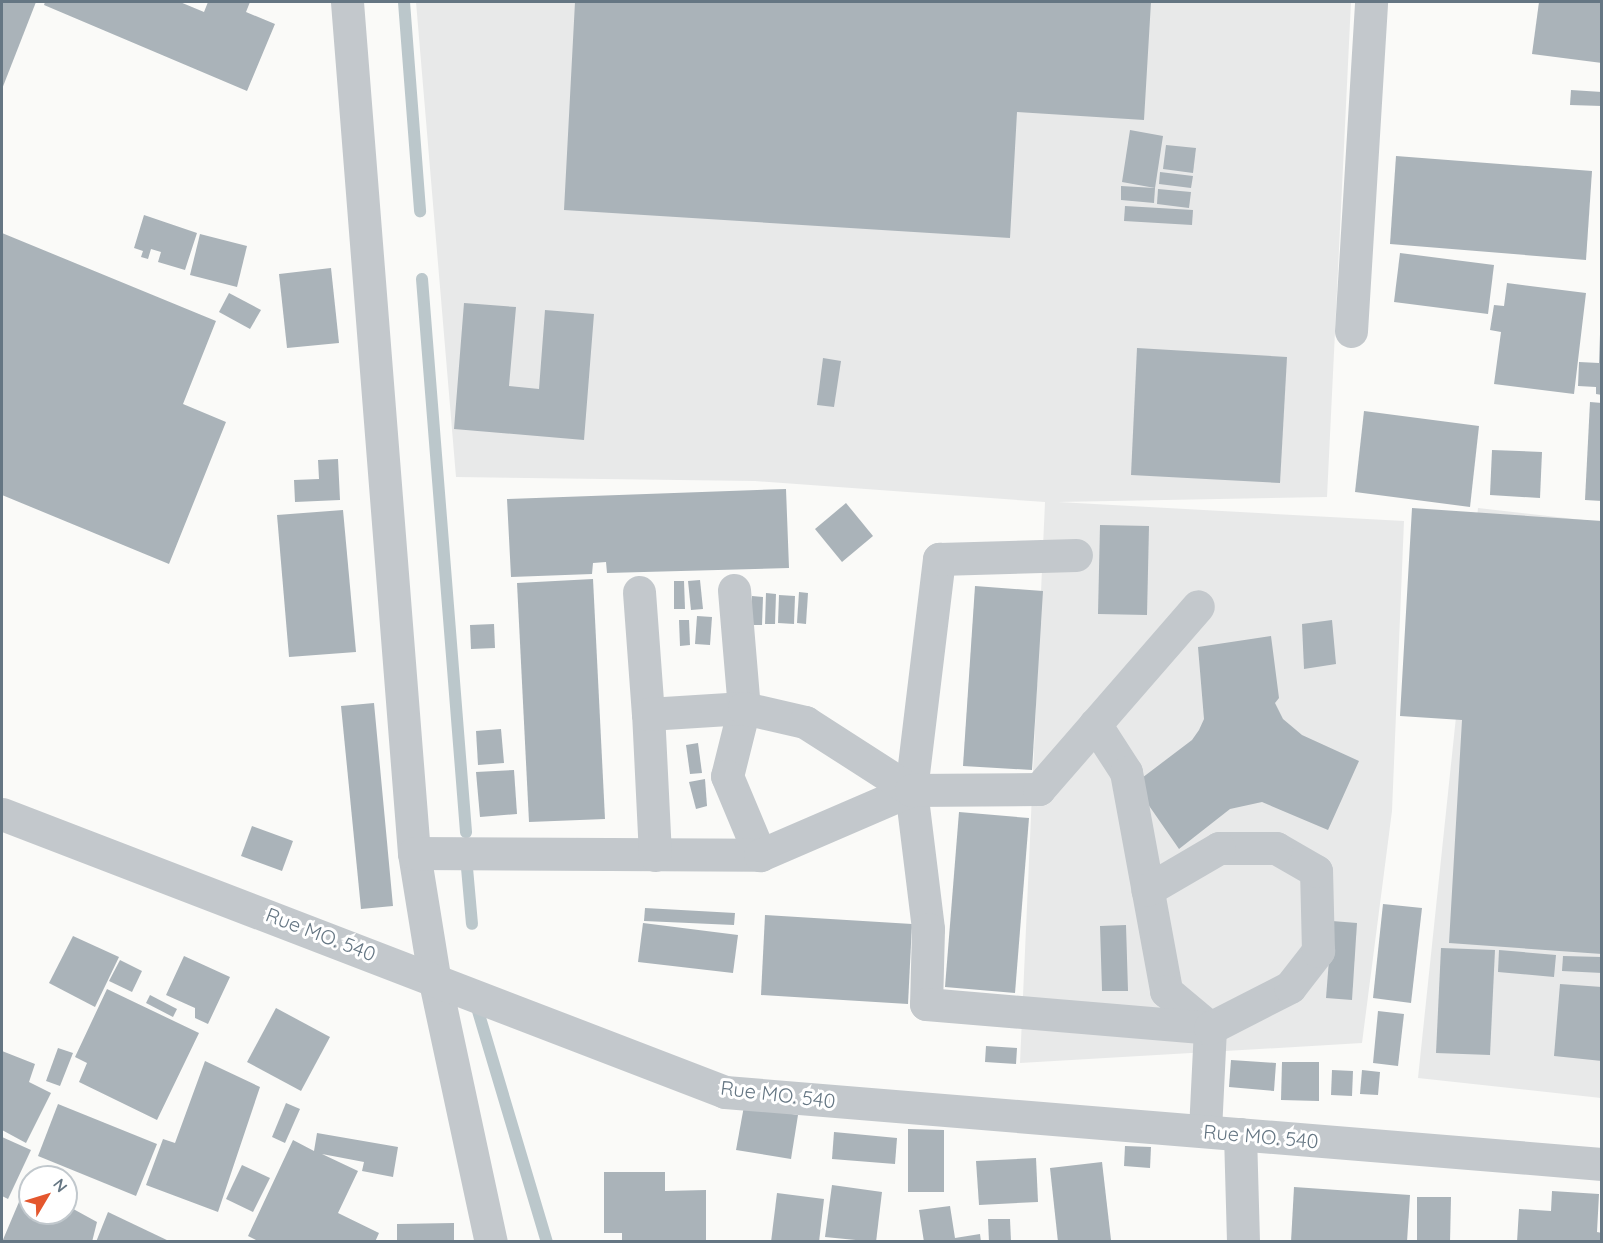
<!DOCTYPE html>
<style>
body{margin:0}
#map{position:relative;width:1603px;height:1243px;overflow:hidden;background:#fafaf8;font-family:Quicksand,sans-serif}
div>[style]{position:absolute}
.built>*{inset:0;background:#e8e9e9}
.stream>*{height:12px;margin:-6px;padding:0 6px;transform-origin:6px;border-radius:6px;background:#bbc7cb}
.building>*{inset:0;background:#aab3b9}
.minor>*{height:33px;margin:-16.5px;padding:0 16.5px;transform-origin:16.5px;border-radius:16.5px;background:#c3c8cc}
span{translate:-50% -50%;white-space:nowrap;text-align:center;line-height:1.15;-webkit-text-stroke:6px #fff;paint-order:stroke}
.street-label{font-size:20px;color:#657683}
.frame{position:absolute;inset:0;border:3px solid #657683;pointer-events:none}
.north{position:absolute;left:18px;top:1165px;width:60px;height:60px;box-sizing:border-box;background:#fff;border:2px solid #c1c8cd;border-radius:50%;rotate:52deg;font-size:16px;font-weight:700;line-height:24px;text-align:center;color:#657683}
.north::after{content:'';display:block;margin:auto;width:21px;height:27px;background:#e4572e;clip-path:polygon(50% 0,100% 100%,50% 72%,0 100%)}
</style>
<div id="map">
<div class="built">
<i style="clip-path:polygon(416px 2px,1351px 2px,1327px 497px,1058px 502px,1404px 521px,1392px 811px,1362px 1043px,1020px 1063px,1045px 502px,755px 481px,456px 477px)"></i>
<i style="clip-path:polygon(1478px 508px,1601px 522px,1601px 1098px,1418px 1078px)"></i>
</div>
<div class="stream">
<i style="left:404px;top:2px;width:210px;rotate:85.6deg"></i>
<i style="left:422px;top:279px;width:555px;rotate:85.45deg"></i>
<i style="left:467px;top:868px;width:56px;rotate:84.9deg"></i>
<i style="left:478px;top:1011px;width:241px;rotate:73.4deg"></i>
</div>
<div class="building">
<i style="clip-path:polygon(2px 2px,36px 2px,2px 89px)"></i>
<i style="clip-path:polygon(45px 2px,180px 2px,204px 12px,208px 2px,250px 2px,246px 12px,275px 24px,247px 91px,44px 5px)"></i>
<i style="clip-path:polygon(575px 2px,1151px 2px,1144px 120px,1017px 112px,1010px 238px,564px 210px)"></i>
<i style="clip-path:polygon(1539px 2px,1602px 2px,1602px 63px,1532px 54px)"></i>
<i style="clip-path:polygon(1571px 90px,1602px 92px,1602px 106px,1570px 105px)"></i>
<i style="clip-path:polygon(1130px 130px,1163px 136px,1155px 188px,1122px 182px)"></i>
<i style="clip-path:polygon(1166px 145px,1196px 148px,1193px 173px,1163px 169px)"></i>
<i style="clip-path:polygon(1396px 156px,1592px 171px,1586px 260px,1390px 244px)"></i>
<i style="clip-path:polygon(1160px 172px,1193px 176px,1191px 188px,1159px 184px)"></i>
<i style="clip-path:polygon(1121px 186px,1155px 188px,1154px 203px,1121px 200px)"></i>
<i style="clip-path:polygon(1158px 189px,1191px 192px,1189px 208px,1157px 204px)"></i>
<i style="clip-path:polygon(1125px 206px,1193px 210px,1192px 225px,1124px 221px)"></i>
<i style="clip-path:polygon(144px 215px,197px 233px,185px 270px,158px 262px,161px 252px,151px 249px,148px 259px,141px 257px,143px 251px,134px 248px)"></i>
<i style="clip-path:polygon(2px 233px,216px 321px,183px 404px,226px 422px,169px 564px,2px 495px)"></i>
<i style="clip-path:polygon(200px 234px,247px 246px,237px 287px,190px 275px)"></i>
<i style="clip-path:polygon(1400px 253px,1494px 265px,1488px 314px,1394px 302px)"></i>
<i style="clip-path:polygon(331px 268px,339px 343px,287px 348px,279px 274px)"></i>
<i style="clip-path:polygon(1507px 283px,1586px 293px,1574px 394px,1494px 384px,1501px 332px,1490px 330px,1494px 305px,1504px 306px)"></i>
<i style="clip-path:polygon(229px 293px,261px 310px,250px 329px,219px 312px)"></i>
<i style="clip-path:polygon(464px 303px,516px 307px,509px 386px,539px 389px,545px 310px,594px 314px,584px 440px,454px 429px)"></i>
<i style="clip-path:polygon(1600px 334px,1602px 335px,1602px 395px,1596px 394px,1596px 387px,1578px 386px,1579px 362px,1599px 363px)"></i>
<i style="clip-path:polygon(1137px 348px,1287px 357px,1280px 483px,1131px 475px)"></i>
<i style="clip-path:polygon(823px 358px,841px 361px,834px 407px,817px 405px)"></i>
<i style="clip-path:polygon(1590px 402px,1602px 403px,1602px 501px,1585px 500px)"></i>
<i style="clip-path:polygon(1364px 411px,1479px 426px,1470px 507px,1355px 492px)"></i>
<i style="clip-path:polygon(1492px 450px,1542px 452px,1540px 498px,1490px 495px)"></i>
<i style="clip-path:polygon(338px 459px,340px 500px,295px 502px,294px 480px,319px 479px,318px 460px)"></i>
<i style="clip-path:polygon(786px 489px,789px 568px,607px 573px,606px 562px,593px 563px,592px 574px,511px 577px,507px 499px)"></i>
<i style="clip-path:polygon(846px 503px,873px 536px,842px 562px,815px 529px)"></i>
<i style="clip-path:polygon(1412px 508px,1602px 521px,1602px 954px,1449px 943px,1462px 720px,1400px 716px)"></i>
<i style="clip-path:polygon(343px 510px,356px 652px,289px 657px,277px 515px)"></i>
<i style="clip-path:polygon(1100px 525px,1149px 526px,1147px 615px,1098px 614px)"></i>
<i style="clip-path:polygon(593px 579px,605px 819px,529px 822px,517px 583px)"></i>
<i style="clip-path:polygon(700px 580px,703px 609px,691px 610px,688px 581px)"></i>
<i style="clip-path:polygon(674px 581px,684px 581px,685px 609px,674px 609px)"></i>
<i style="clip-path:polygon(975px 586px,1043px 591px,1032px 770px,963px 766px)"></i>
<i style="clip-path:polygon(799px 592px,808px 593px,806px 624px,797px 623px)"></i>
<i style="clip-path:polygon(766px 593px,776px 594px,775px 624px,765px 624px)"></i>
<i style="clip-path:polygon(779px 595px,795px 596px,794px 624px,778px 623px)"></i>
<i style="clip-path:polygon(752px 596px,763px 597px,762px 625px,750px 625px)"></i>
<i style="clip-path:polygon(697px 616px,712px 617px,710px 645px,695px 644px)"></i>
<i style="clip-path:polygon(679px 620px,689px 620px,690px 645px,680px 646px)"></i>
<i style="clip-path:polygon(1332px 620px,1336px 664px,1304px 669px,1302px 624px)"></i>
<i style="clip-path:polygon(494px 624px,495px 648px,471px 649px,470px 625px)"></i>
<i style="clip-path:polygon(1271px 636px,1279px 698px,1275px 703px,1283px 719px,1302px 735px,1359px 761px,1328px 830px,1262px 802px,1230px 809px,1179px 849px,1134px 784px,1192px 740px,1199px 730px,1204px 719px,1198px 647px)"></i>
<i style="clip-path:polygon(374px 703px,393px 906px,361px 909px,341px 706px)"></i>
<i style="clip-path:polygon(501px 729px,504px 763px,478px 765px,476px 731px)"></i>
<i style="clip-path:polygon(698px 743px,702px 773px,690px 774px,686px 745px)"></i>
<i style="clip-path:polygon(514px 770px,517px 814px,480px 817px,476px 772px)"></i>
<i style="clip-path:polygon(705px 779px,707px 806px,696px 809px,689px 782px)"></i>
<i style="clip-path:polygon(959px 812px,1029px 818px,1015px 993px,945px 987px)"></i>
<i style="clip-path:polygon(252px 826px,293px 841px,282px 871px,241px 856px)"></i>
<i style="clip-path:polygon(1383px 904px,1422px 908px,1411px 1003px,1373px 998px)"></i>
<i style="clip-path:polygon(645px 908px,735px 913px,734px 925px,644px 921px)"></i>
<i style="clip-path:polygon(765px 915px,912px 924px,908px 1004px,761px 995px)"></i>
<i style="clip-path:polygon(1332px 921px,1357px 923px,1352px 1000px,1326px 998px)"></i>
<i style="clip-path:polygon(643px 923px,738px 935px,733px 973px,638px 962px)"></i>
<i style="clip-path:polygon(1126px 925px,1128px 991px,1102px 991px,1100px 926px)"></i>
<i style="clip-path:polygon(73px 936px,119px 957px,95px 1007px,49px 983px)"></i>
<i style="clip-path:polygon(1441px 948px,1495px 950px,1490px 1055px,1436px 1053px)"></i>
<i style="clip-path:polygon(1499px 950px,1556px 955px,1554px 977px,1498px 972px)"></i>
<i style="clip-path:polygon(184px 956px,230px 977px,208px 1024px,195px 1018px,195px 1008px,166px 995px)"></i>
<i style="clip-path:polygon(1563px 956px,1602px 957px,1602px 973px,1562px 971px)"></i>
<i style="clip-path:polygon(120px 960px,142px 971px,132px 992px,109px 981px)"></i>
<i style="clip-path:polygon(1560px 984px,1602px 987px,1602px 1061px,1554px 1056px)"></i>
<i style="clip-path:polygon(107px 989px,199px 1033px,157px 1120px,79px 1082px,87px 1063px,75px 1057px)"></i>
<i style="clip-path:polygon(150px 995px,177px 1009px,173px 1017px,146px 1003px)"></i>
<i style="clip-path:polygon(276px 1008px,330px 1037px,301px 1091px,247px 1062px)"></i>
<i style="clip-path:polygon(1378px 1011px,1404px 1014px,1398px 1066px,1373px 1063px)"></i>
<i style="clip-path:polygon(986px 1046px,1017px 1048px,1016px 1064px,985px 1062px)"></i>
<i style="clip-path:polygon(58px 1048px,73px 1053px,60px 1086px,46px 1081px)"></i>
<i style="clip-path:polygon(2px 1051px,35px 1064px,29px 1082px,51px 1093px,26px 1143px,2px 1130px)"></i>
<i style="clip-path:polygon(1231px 1060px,1276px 1063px,1274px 1091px,1229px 1087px)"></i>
<i style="clip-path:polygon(205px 1061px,260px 1087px,218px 1212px,146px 1185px,163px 1139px,175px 1143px)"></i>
<i style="clip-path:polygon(1282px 1062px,1319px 1062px,1319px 1101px,1281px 1100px)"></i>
<i style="clip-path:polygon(1332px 1070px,1353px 1071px,1352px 1096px,1331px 1095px)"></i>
<i style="clip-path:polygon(1362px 1070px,1380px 1072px,1378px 1095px,1360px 1094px)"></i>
<i style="clip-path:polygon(286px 1103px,300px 1109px,285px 1143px,272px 1137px)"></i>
<i style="clip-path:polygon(58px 1104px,157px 1144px,136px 1196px,38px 1156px)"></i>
<i style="clip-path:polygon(744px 1106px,798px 1115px,791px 1159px,736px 1150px)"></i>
<i style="clip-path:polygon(908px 1129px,944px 1130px,944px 1192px,908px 1192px)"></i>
<i style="clip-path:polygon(834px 1132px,897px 1138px,895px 1164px,832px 1159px)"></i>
<i style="clip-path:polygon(317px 1133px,398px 1147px,393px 1177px,362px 1171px,364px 1162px,322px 1154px,358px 1171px,338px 1213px,379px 1233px,375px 1242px,260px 1242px,248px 1236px,293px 1140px,314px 1151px)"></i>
<i style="clip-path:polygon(2px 1137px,31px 1150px,8px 1199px,2px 1196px)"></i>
<i style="clip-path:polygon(1125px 1146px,1151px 1147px,1150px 1168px,1124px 1166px)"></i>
<i style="clip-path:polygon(1036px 1158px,1038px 1202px,979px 1205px,976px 1161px)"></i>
<i style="clip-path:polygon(1102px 1162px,1111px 1240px,1058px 1242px,1050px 1168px)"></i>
<i style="clip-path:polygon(242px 1165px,270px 1178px,253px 1212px,226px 1199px)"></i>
<i style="clip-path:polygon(604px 1172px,665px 1172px,665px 1191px,706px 1190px,706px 1242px,622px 1242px,622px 1233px,604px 1233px)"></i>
<i style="clip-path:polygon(27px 1183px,30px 1213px,66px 1213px,66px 1205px,97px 1222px,92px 1242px,2px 1242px)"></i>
<i style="clip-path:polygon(832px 1185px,882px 1192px,876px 1242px,825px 1237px)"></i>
<i style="clip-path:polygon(1294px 1187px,1410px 1195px,1407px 1242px,1291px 1242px)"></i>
<i style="clip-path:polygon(1552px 1191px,1599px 1194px,1597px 1232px,1602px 1233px,1602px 1242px,1517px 1242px,1519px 1209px,1551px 1211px)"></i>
<i style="clip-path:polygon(777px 1193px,824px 1199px,819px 1242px,771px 1242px)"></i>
<i style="clip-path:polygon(1417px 1197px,1451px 1197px,1450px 1242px,1417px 1242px)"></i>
<i style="clip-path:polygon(950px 1206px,955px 1238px,980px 1234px,981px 1242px,924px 1242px,919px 1210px)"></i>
<i style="clip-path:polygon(108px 1212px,171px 1242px,96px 1242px)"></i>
<i style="clip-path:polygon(988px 1219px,1010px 1219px,1011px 1242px,989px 1242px)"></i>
<i style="clip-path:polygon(454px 1223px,454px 1242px,397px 1242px,397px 1224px)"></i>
</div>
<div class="minor">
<i style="left:347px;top:2px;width:854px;rotate:85.5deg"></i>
<i style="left:414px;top:853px;width:126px;rotate:80.8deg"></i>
<i style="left:434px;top:977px;width:271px;rotate:77.9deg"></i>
<i style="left:1351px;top:331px;width:330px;rotate:-86.5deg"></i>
<i style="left:734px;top:590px;width:118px;rotate:85.2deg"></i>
<i style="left:744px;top:708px;width:70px;rotate:104deg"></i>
<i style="left:727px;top:776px;width:86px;rotate:67.3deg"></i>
<i style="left:639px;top:592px;width:122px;rotate:85.8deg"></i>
<i style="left:1095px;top:724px;width:57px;rotate:57.1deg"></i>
<i style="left:1126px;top:772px;width:223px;rotate:79.6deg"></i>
<i style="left:1166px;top:991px;width:57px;rotate:40.1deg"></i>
<i style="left:1210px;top:1028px;width:103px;rotate:92.8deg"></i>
<i style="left:911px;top:790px;width:140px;rotate:83deg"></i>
<i style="left:928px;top:929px;width:75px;rotate:91.5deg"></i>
<i style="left:926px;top:1004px;width:285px;rotate:4.8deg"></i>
<i style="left:1210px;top:1028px;width:90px;rotate:-27.1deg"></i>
<i style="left:1290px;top:987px;width:46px;rotate:-52.1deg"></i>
<i style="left:1318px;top:951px;width:80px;rotate:-91.4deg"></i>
<i style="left:1316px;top:871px;width:46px;rotate:-150.1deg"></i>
<i style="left:1276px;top:848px;width:57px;rotate:180deg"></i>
<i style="left:1219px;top:848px;width:83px;rotate:149.7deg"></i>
<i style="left:2px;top:814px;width:775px;rotate:21.03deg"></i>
<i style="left:725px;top:1092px;width:880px;rotate:4.69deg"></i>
<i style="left:414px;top:853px;width:346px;rotate:0.3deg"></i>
<i style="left:760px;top:855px;width:164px;rotate:-23.3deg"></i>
<i style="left:911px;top:790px;width:233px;rotate:-83.1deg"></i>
<i style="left:939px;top:559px;width:137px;rotate:-1.7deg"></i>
<i style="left:655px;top:855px;width:141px;rotate:-92.8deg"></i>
<i style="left:648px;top:714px;width:96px;rotate:-3.6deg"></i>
<i style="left:744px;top:708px;width:63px;rotate:12.9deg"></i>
<i style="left:805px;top:722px;width:126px;rotate:32.7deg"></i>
<i style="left:911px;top:790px;width:128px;rotate:-0.4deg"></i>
<i style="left:1039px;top:789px;width:242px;rotate:-49deg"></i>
<i style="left:1240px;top:1134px;width:108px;rotate:88.4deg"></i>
</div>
<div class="street-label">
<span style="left:321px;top:934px;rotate:21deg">Rue MO. 540</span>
<span style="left:778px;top:1094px;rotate:7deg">Rue MO. 540</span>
<span style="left:1261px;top:1136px;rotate:5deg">Rue MO. 540</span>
</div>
<div class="frame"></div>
<div class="north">N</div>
</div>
